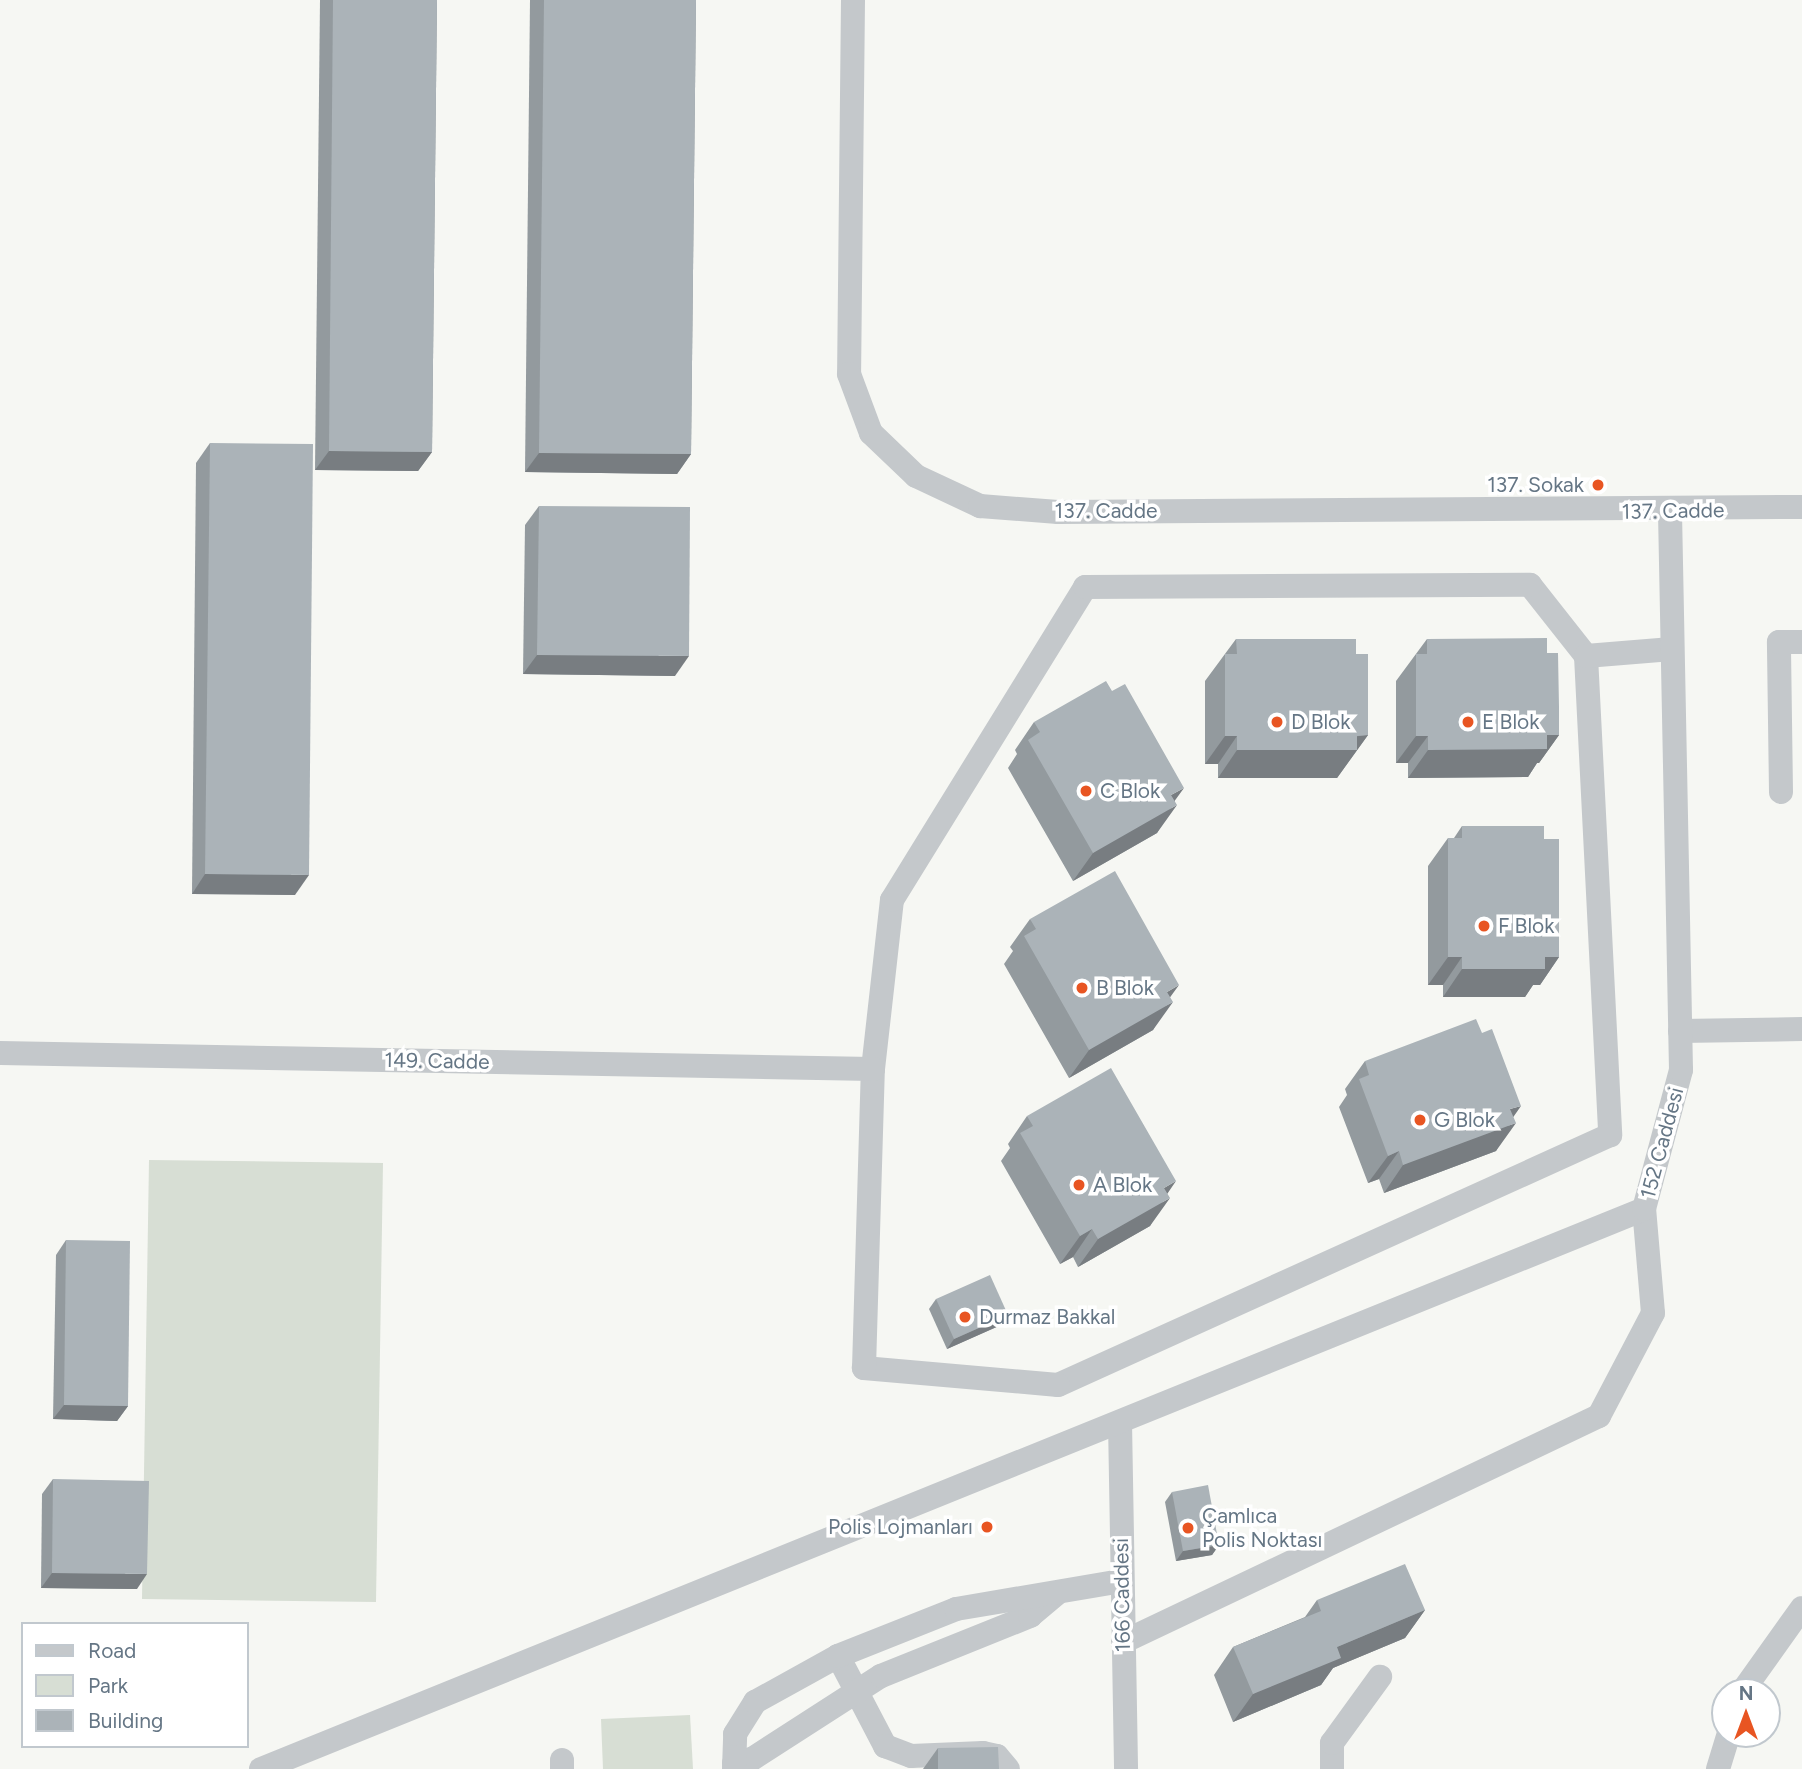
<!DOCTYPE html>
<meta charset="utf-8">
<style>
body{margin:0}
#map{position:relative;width:1802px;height:1769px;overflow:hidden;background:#f6f7f3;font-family:Figtree,sans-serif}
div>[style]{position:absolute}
.green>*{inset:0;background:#d7ded4}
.minor>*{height:24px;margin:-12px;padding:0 12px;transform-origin:12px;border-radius:12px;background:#c4c8cb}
.wall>*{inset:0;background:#939a9e}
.shaded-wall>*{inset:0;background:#787d81}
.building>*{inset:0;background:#abb3b8}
.dots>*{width:19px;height:19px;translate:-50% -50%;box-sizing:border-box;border:4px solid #fff;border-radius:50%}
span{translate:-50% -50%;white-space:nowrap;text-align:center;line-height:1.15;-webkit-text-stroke:7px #fff;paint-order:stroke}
.poi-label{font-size:21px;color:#657685}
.right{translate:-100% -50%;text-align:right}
.left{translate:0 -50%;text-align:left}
.street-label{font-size:21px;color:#657685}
.legend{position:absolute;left:21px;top:1622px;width:228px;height:126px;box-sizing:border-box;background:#fff;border:2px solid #c1c8ce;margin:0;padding:9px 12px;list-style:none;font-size:21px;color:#657685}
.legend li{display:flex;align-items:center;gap:14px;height:35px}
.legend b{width:35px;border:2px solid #c1c8ce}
.north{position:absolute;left:1711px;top:1678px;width:70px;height:70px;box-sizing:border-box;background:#fff;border:2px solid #c1c8ce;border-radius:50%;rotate:0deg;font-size:19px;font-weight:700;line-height:28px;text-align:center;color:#657685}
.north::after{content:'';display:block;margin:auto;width:24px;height:32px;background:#e85522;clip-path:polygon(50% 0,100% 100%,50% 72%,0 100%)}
</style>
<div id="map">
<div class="green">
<i style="clip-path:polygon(149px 1160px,383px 1163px,376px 1602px,142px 1599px)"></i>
<i style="clip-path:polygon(690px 1715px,693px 1769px,603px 1769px,601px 1719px)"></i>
</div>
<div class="minor">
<i style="left:853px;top:0;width:374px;rotate:90.6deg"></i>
<i style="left:849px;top:374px;width:63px;rotate:69.6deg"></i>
<i style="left:871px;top:433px;width:62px;rotate:43.7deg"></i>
<i style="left:916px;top:476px;width:71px;rotate:25.1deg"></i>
<i style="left:980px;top:506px;width:78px;rotate:4.4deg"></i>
<i style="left:1058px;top:512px;width:744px;rotate:-0.39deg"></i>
<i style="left:1530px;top:585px;width:90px;rotate:51.7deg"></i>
<i style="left:1586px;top:656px;width:480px;rotate:87.1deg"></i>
<i style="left:1610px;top:1135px;width:606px;rotate:155.63deg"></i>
<i style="left:1058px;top:1385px;width:195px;rotate:-175deg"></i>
<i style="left:864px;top:1368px;width:299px;rotate:-88.3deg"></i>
<i style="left:873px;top:1069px;width:170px;rotate:-83.6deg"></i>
<i style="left:892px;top:900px;width:368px;rotate:-58.3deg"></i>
<i style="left:1085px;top:587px;width:445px;rotate:-0.3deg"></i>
<i style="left:1586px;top:656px;width:86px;rotate:-4.7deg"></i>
<i style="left:1781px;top:792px;width:150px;rotate:-90.8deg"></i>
<i style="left:1779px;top:642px;width:23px"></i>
<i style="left:1680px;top:1031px;width:122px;rotate:-0.9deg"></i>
<i style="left:0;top:1053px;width:873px;rotate:1.05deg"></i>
<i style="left:1120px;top:1422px;width:347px;rotate:89deg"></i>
<i style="left:1123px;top:1642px;width:527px;rotate:-25.4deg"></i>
<i style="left:1599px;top:1416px;width:116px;rotate:-62.3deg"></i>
<i style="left:1653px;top:1313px;width:104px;rotate:-94.9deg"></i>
<i style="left:838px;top:1656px;width:102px;rotate:62.4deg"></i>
<i style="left:885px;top:1746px;width:28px;rotate:21deg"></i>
<i style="left:911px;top:1756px;width:72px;rotate:-2.4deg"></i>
<i style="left:983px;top:1753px;width:14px;rotate:12deg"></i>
<i style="left:997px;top:1756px;width:17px;rotate:50deg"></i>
<i style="left:1742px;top:1692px;width:103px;rotate:-54.5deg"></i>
<i style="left:734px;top:1763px;width:18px;rotate:-13deg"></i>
<i style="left:752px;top:1759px;width:153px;rotate:-32.8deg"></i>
<i style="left:881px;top:1676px;width:161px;rotate:-21.9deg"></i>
<i style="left:1030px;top:1616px;width:35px;rotate:-40deg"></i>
<i style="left:261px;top:1769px;width:1492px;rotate:-22.04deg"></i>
<i style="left:1644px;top:1209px;width:144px;rotate:-75.1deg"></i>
<i style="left:1681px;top:1070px;width:558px;rotate:-91.13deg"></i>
<i style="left:562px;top:1769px;width:9px;rotate:-90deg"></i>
<i style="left:734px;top:1769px;width:35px;rotate:-88deg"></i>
<i style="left:735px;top:1734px;width:38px;rotate:-58deg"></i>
<i style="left:755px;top:1702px;width:95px;rotate:-29deg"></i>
<i style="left:838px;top:1656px;width:127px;rotate:-21.7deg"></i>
<i style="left:956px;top:1609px;width:167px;rotate:-9.6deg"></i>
<i style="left:1332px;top:1769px;width:26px;rotate:-90deg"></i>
<i style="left:1332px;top:1743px;width:82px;rotate:-54deg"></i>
<i style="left:1718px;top:1769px;width:37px;rotate:-73deg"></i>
</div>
<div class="wall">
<i style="clip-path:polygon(320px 0,437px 0,432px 452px,418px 471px,315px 470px)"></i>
<i style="clip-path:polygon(530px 0,696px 0,691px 454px,677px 474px,525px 472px)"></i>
<i style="clip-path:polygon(210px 443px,295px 895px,192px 894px,196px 463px)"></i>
<i style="clip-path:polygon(539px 506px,675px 676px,523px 674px,525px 525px)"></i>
<i style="clip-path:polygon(1236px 639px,1356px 654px,1368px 735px,1337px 778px,1218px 778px,1218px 764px,1205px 764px,1205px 681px)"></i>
<i style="clip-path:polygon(1427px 639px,1547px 653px,1559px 735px,1539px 763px,1537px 763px,1528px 777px,1408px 778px,1408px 763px,1396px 763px,1396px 681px)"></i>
<i style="clip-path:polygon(1034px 722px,1175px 801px,1157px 833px,1073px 881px,1008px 768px,1017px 754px,1015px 750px)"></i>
<i style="clip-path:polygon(1462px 826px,1544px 839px,1559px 957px,1540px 985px,1533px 985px,1525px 997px,1443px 997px,1443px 985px,1428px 985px,1428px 866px,1448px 838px,1454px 838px)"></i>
<i style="clip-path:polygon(1030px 919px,1170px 998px,1153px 1030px,1069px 1078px,1004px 964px,1013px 951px,1010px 947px)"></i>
<i style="clip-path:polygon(1365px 1061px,1513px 1117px,1496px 1151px,1384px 1193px,1379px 1179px,1368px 1183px,1339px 1107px,1347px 1095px,1345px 1089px)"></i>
<i style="clip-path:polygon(1027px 1116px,1167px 1194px,1150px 1226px,1078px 1267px,1073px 1257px,1060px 1264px,1001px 1161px,1010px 1148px,1008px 1144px)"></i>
<i style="clip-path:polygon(66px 1240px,128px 1406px,117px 1421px,53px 1419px,56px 1255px)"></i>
<i style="clip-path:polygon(936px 1299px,1008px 1315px,1001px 1325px,947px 1349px,929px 1309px)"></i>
<i style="clip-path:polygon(53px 1479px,137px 1589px,41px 1588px,42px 1494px)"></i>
<i style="clip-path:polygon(1172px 1492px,1219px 1545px,1212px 1555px,1176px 1561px,1165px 1502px)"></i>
<i style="clip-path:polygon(1317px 1600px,1425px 1610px,1405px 1638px,1333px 1668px,1321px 1685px,1233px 1722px,1214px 1675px,1233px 1647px,1305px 1617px)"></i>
<i style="clip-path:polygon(938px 1748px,999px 1769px,923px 1769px)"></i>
</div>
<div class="shaded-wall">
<i style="clip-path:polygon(329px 451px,432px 452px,418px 471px,315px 470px)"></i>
<i style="clip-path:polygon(539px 453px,691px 454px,677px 474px,525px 472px)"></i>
<i style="clip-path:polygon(537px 655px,689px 656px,675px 676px,523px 674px)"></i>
<i style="clip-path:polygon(1368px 735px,1337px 778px,1218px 778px,1237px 750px)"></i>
<i style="clip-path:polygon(1547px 735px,1559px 735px,1539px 763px,1537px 763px,1528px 777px,1408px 778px,1428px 750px)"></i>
<i style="clip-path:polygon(1225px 736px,1237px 736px,1218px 764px,1205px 764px)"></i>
<i style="clip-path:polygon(1416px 736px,1428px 736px,1408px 763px,1396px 763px)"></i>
<i style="clip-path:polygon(1184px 788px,1168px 810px,1177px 805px,1157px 833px,1073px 881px,1093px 853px,1171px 795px)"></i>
<i style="clip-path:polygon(205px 874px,309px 875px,295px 895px,192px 894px)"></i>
<i style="clip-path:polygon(1448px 957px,1462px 957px,1443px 985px,1428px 985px)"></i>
<i style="clip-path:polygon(1545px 957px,1559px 957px,1540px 985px,1533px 985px,1525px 997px,1443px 997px,1462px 969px)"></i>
<i style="clip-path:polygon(1179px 985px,1163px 1007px,1173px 1002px,1153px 1030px,1069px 1078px,1089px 1050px,1167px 992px)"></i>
<i style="clip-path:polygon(1521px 1106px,1507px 1126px,1516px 1123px,1496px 1151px,1384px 1193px,1403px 1165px,1510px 1109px)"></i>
<i style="clip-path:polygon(1399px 1151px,1379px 1179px,1368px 1183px,1388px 1156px)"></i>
<i style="clip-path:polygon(1176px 1181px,1161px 1203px,1170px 1198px,1150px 1226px,1078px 1267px,1098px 1239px,1164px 1188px)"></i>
<i style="clip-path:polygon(1092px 1229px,1073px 1257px,1060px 1264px,1080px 1236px)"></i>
<i style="clip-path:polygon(1008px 1315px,1001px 1325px,947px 1349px,954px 1339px)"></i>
<i style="clip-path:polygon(64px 1405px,128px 1406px,117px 1421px,53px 1419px)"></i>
<i style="clip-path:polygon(1219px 1545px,1212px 1555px,1176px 1561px,1183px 1551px)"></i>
<i style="clip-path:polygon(52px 1573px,147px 1574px,137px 1589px,41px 1588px)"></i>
<i style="clip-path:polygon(1425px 1610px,1405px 1638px,1333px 1668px,1321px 1685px,1233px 1722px,1253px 1694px,1337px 1647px)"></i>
</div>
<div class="building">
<i style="clip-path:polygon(333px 0,437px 0,432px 452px,329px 451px)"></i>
<i style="clip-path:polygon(544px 0,696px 0,691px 454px,539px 453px)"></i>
<i style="clip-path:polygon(210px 443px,313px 444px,309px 875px,205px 874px)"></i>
<i style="clip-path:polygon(539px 506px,690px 507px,689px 656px,537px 655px)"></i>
<i style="clip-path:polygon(1547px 638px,1547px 653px,1558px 653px,1559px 707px,1559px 735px,1547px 735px,1547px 749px,1428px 750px,1428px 736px,1416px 736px,1416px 654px,1427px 654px,1427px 639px)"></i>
<i style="clip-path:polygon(1236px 639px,1356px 639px,1356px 654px,1368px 654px,1368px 735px,1357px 736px,1357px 750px,1237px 750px,1237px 736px,1225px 736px,1225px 654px,1237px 654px)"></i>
<i style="clip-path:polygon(1106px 681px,1112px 691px,1125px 684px,1184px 788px,1171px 795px,1177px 805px,1093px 853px,1028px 740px,1040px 732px,1034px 722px)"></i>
<i style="clip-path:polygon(1462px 826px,1544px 826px,1544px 839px,1559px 839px,1559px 957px,1545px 957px,1545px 969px,1462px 969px,1462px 957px,1448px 957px,1448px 838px,1462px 838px)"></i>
<i style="clip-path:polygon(1115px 871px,1179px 985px,1167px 992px,1173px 1002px,1089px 1050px,1024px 936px,1036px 929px,1030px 919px)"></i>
<i style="clip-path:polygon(1476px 1019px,1482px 1033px,1492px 1029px,1521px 1106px,1510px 1109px,1516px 1123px,1403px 1165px,1399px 1151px,1388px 1156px,1359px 1079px,1369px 1075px,1365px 1061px)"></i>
<i style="clip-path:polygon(1111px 1068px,1176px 1181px,1164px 1188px,1170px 1198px,1098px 1239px,1092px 1229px,1080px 1236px,1020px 1133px,1033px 1126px,1027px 1116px)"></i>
<i style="clip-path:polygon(66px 1240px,130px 1241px,128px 1406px,64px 1405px)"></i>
<i style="clip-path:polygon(990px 1275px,1008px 1315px,954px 1339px,936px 1299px)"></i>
<i style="clip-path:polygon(53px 1479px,149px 1481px,147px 1574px,52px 1573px)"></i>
<i style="clip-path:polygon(1208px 1485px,1219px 1545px,1183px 1551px,1172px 1492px)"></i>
<i style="clip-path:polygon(1405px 1564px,1425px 1610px,1337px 1647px,1341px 1658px,1253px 1694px,1233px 1647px,1321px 1611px,1317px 1600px)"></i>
<i style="clip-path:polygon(998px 1747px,999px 1769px,938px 1769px,938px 1748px)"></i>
</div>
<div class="dots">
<i style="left:1598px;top:485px;background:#e85522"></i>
<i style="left:1277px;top:722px;background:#e85522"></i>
<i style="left:1468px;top:722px;background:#e85522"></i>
<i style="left:1086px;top:791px;background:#e85522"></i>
<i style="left:1484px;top:926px;background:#e85522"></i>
<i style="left:1082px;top:988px;background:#e85522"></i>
<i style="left:1420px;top:1120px;background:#e85522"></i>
<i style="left:1079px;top:1185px;background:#e85522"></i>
<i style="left:965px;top:1317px;background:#e85522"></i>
<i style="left:987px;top:1527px;background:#e85522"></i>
<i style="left:1188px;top:1528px;background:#e85522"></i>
</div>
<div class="poi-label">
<span class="right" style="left:1584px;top:485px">137. Sokak</span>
<span class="left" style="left:1291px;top:722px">D Blok</span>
<span class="left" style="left:1482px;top:722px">E Blok</span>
<span class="left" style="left:1100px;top:791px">C Blok</span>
<span class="left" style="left:1498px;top:926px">F Blok</span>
<span class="left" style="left:1096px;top:988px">B Blok</span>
<span class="left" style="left:1434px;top:1120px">G Blok</span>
<span class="left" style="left:1093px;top:1185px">A Blok</span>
<span class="left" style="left:979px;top:1317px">Durmaz Bakkal</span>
<span class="left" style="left:1202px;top:1528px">Çamlıca<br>Polis Noktası</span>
<span class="right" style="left:973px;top:1527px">Polis Lojmanları</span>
</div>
<div class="street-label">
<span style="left:1106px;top:511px">137. Cadde</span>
<span style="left:1673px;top:511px;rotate:-1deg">137. Cadde</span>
<span style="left:437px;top:1061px;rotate:1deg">149. Cadde</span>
<span style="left:1662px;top:1143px;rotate:-75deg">152 Caddesi</span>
<span style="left:1122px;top:1595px;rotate:-91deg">166 Caddesi</span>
</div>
<ul class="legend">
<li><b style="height:9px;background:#c4c8cb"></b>Road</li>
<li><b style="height:19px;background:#d7ded4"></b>Park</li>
<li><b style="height:19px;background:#abb3b8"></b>Building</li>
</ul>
<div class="north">N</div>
</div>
